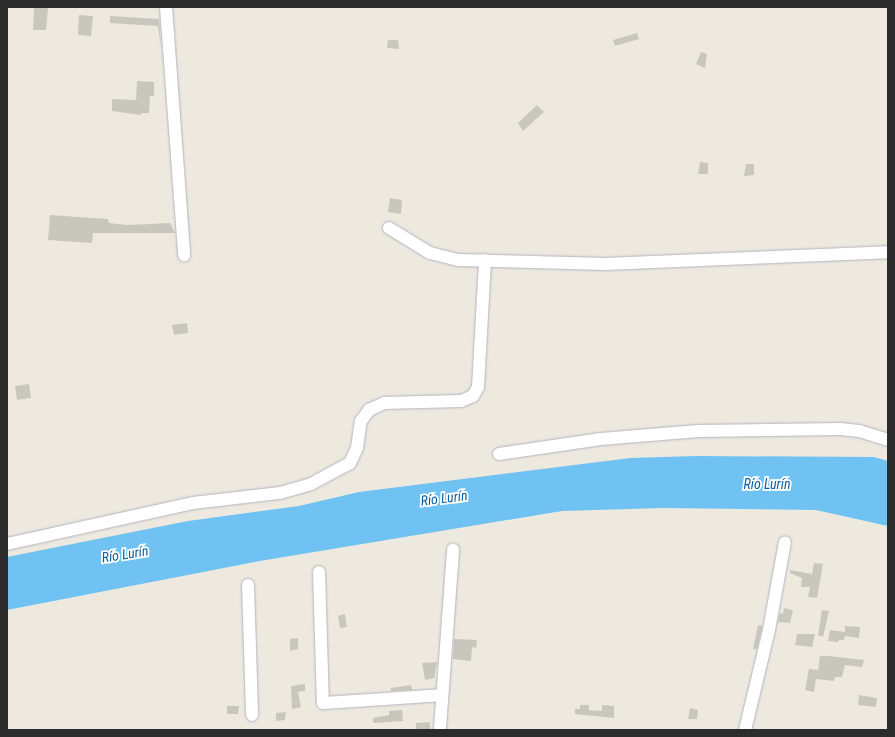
<!DOCTYPE html>
<meta charset="utf-8">
<style>
body{margin:0}
#map{position:relative;width:895px;height:737px;overflow:hidden;background:#eee9df;font-family:"Roboto Condensed",sans-serif}
div>[style]{position:absolute}
.water>*{inset:0;background:#70c2f2}
.building>*{inset:0;background:#c9c7bd}
.roads{filter:drop-shadow(0 0 1px #b2b3c0) drop-shadow(0 0 1px #b2b3c0)}
.minor>*{height:12px;margin:-6px;padding:0 6px;transform-origin:6px;border-radius:6px;background:#fff}
span{translate:-50% -50%;white-space:nowrap;text-align:center;line-height:1.15;-webkit-text-stroke:3.5px #fff;paint-order:stroke}
.water-label{font-size:14px;color:#0b5fa2;font-style:italic}
.frame{position:absolute;inset:0;border:8px solid #2c2c2c;pointer-events:none}
</style>
<div id="map">
<div class="water">
<i style="clip-path:polygon(696px 456px,874px 457px,888px 461px,888px 526px,816px 510px,663px 508px,562px 511px,260px 561px,7px 610px,7px 557px,188px 521px,299px 506px,359px 492px,630px 458px)"></i>
</div>
<div class="building">
<i style="clip-path:polygon(34px 7px,48px 8px,46px 30px,33px 30px)"></i>
<i style="clip-path:polygon(79px 15px,93px 16px,91px 36px,78px 35px)"></i>
<i style="clip-path:polygon(110px 16px,159px 19px,161px 46px,158px 26px,110px 23px)"></i>
<i style="clip-path:polygon(637px 33px,639px 39px,615px 46px,613px 40px)"></i>
<i style="clip-path:polygon(388px 40px,398px 40px,399px 49px,387px 48px)"></i>
<i style="clip-path:polygon(701px 52px,707px 54px,705px 68px,696px 64px)"></i>
<i style="clip-path:polygon(137px 81px,154px 82px,154px 96px,150px 96px,149px 113px,141px 113px,141px 115px,112px 111px,112px 99px,136px 100px)"></i>
<i style="clip-path:polygon(537px 105px,544px 112px,523px 131px,518px 123px)"></i>
<i style="clip-path:polygon(700px 162px,708px 163px,708px 174px,698px 174px)"></i>
<i style="clip-path:polygon(746px 164px,754px 164px,754px 175px,744px 176px)"></i>
<i style="clip-path:polygon(390px 198px,402px 200px,401px 214px,388px 212px)"></i>
<i style="clip-path:polygon(50px 215px,108px 219px,109px 223px,127px 225px,170px 223px,175px 233px,93px 233px,92px 243px,48px 240px)"></i>
<i style="clip-path:polygon(187px 323px,188px 333px,174px 335px,172px 325px)"></i>
<i style="clip-path:polygon(29px 384px,31px 398px,17px 400px,15px 386px)"></i>
<i style="clip-path:polygon(814px 563px,823px 564px,817px 598px,808px 597px,810px 587px,801px 587px,802px 578px,790px 573px,790px 570px,812px 574px)"></i>
<i style="clip-path:polygon(784px 608px,793px 610px,790px 623px,778px 622px,780px 613px,783px 614px)"></i>
<i style="clip-path:polygon(822px 610px,829px 611px,823px 637px,818px 635px)"></i>
<i style="clip-path:polygon(345px 614px,347px 627px,340px 628px,338px 616px)"></i>
<i style="clip-path:polygon(758px 625px,762px 626px,762px 628px,757px 649px,753px 649px)"></i>
<i style="clip-path:polygon(845px 626px,860px 627px,859px 638px,845px 636px,844px 640px,839px 640px,838px 642px,828px 641px,830px 630px,845px 632px)"></i>
<i style="clip-path:polygon(797px 634px,815px 634px,812px 647px,795px 645px)"></i>
<i style="clip-path:polygon(298px 638px,298px 649px,290px 651px,290px 639px)"></i>
<i style="clip-path:polygon(454px 639px,477px 640px,476px 648px,472px 647px,471px 661px,453px 659px)"></i>
<i style="clip-path:polygon(820px 656px,829px 656px,864px 660px,862px 667px,845px 665px,842px 677px,835px 677px,834px 681px,816px 679px,814px 692px,805px 690px,809px 669px,818px 670px)"></i>
<i style="clip-path:polygon(437px 662px,434px 678px,425px 680px,422px 663px)"></i>
<i style="clip-path:polygon(305px 684px,305px 691px,298px 692px,301px 707px,292px 709px,291px 686px)"></i>
<i style="clip-path:polygon(411px 685px,412px 690px,391px 691px,391px 688px)"></i>
<i style="clip-path:polygon(859px 695px,877px 698px,876px 707px,858px 705px)"></i>
<i style="clip-path:polygon(580px 705px,589px 705px,589px 710px,602px 711px,602px 705px,614px 706px,614px 718px,575px 714px,575px 709px,580px 709px)"></i>
<i style="clip-path:polygon(227px 706px,239px 706px,238px 714px,227px 714px)"></i>
<i style="clip-path:polygon(690px 708px,698px 710px,697px 719px,688px 719px)"></i>
<i style="clip-path:polygon(402px 710px,403px 721px,373px 723px,373px 718px,389px 715px,389px 711px)"></i>
<i style="clip-path:polygon(286px 712px,285px 720px,276px 721px,276px 713px)"></i>
<i style="clip-path:polygon(430px 722px,430px 730px,416px 730px,416px 723px)"></i>
</div>
<div class="roads">
<div class="minor">
<i style="left:166px;top:7px;width:249px;rotate:85.8deg"></i>
<i style="left:389px;top:228px;width:48px;rotate:31.4deg"></i>
<i style="left:430px;top:253px;width:30px;rotate:14deg"></i>
<i style="left:459px;top:260px;width:146px;rotate:1.6deg"></i>
<i style="left:605px;top:264px;width:283px;rotate:-2.4deg"></i>
<i style="left:499px;top:454px;width:103px;rotate:-8.4deg"></i>
<i style="left:601px;top:439px;width:98px;rotate:-4.7deg"></i>
<i style="left:699px;top:431px;width:141px;rotate:-0.8deg"></i>
<i style="left:840px;top:429px;width:19px;rotate:6deg"></i>
<i style="left:859px;top:431px;width:30px;rotate:17deg"></i>
<i style="left:7px;top:544px;width:190px;rotate:-12.4deg"></i>
<i style="left:193px;top:503px;width:88px;rotate:-6.6deg"></i>
<i style="left:280px;top:493px;width:32px;rotate:-16deg"></i>
<i style="left:311px;top:484px;width:44px;rotate:-28.3deg"></i>
<i style="left:350px;top:463px;width:17px;rotate:-65deg"></i>
<i style="left:357px;top:448px;width:27px;rotate:-82deg"></i>
<i style="left:361px;top:421px;width:14px;rotate:-54deg"></i>
<i style="left:369px;top:410px;width:17px;rotate:-25deg"></i>
<i style="left:384px;top:403px;width:77px;rotate:-1.5deg"></i>
<i style="left:461px;top:401px;width:13px;rotate:-23deg"></i>
<i style="left:473px;top:396px;width:10px;rotate:-61deg"></i>
<i style="left:478px;top:387px;width:127px;rotate:-86.8deg"></i>
<i style="left:319px;top:572px;width:131px;rotate:88.3deg"></i>
<i style="left:323px;top:703px;width:119px;rotate:-3.8deg"></i>
<i style="left:248px;top:585px;width:130px;rotate:88.2deg"></i>
<i style="left:440px;top:728px;width:179px;rotate:-85.8deg"></i>
<i style="left:745px;top:730px;width:103px;rotate:-76.5deg"></i>
<i style="left:769px;top:630px;width:89px;rotate:-79.7deg"></i>
</div>
</div>
<div class="water-label">
<span style="left:767px;top:484px">Río Lurín</span>
<span style="left:444px;top:498px;rotate:-7deg">Río Lurín</span>
<span style="left:125px;top:554px;rotate:-9deg">Río Lurín</span>
</div>
<div class="frame"></div>
</div>
